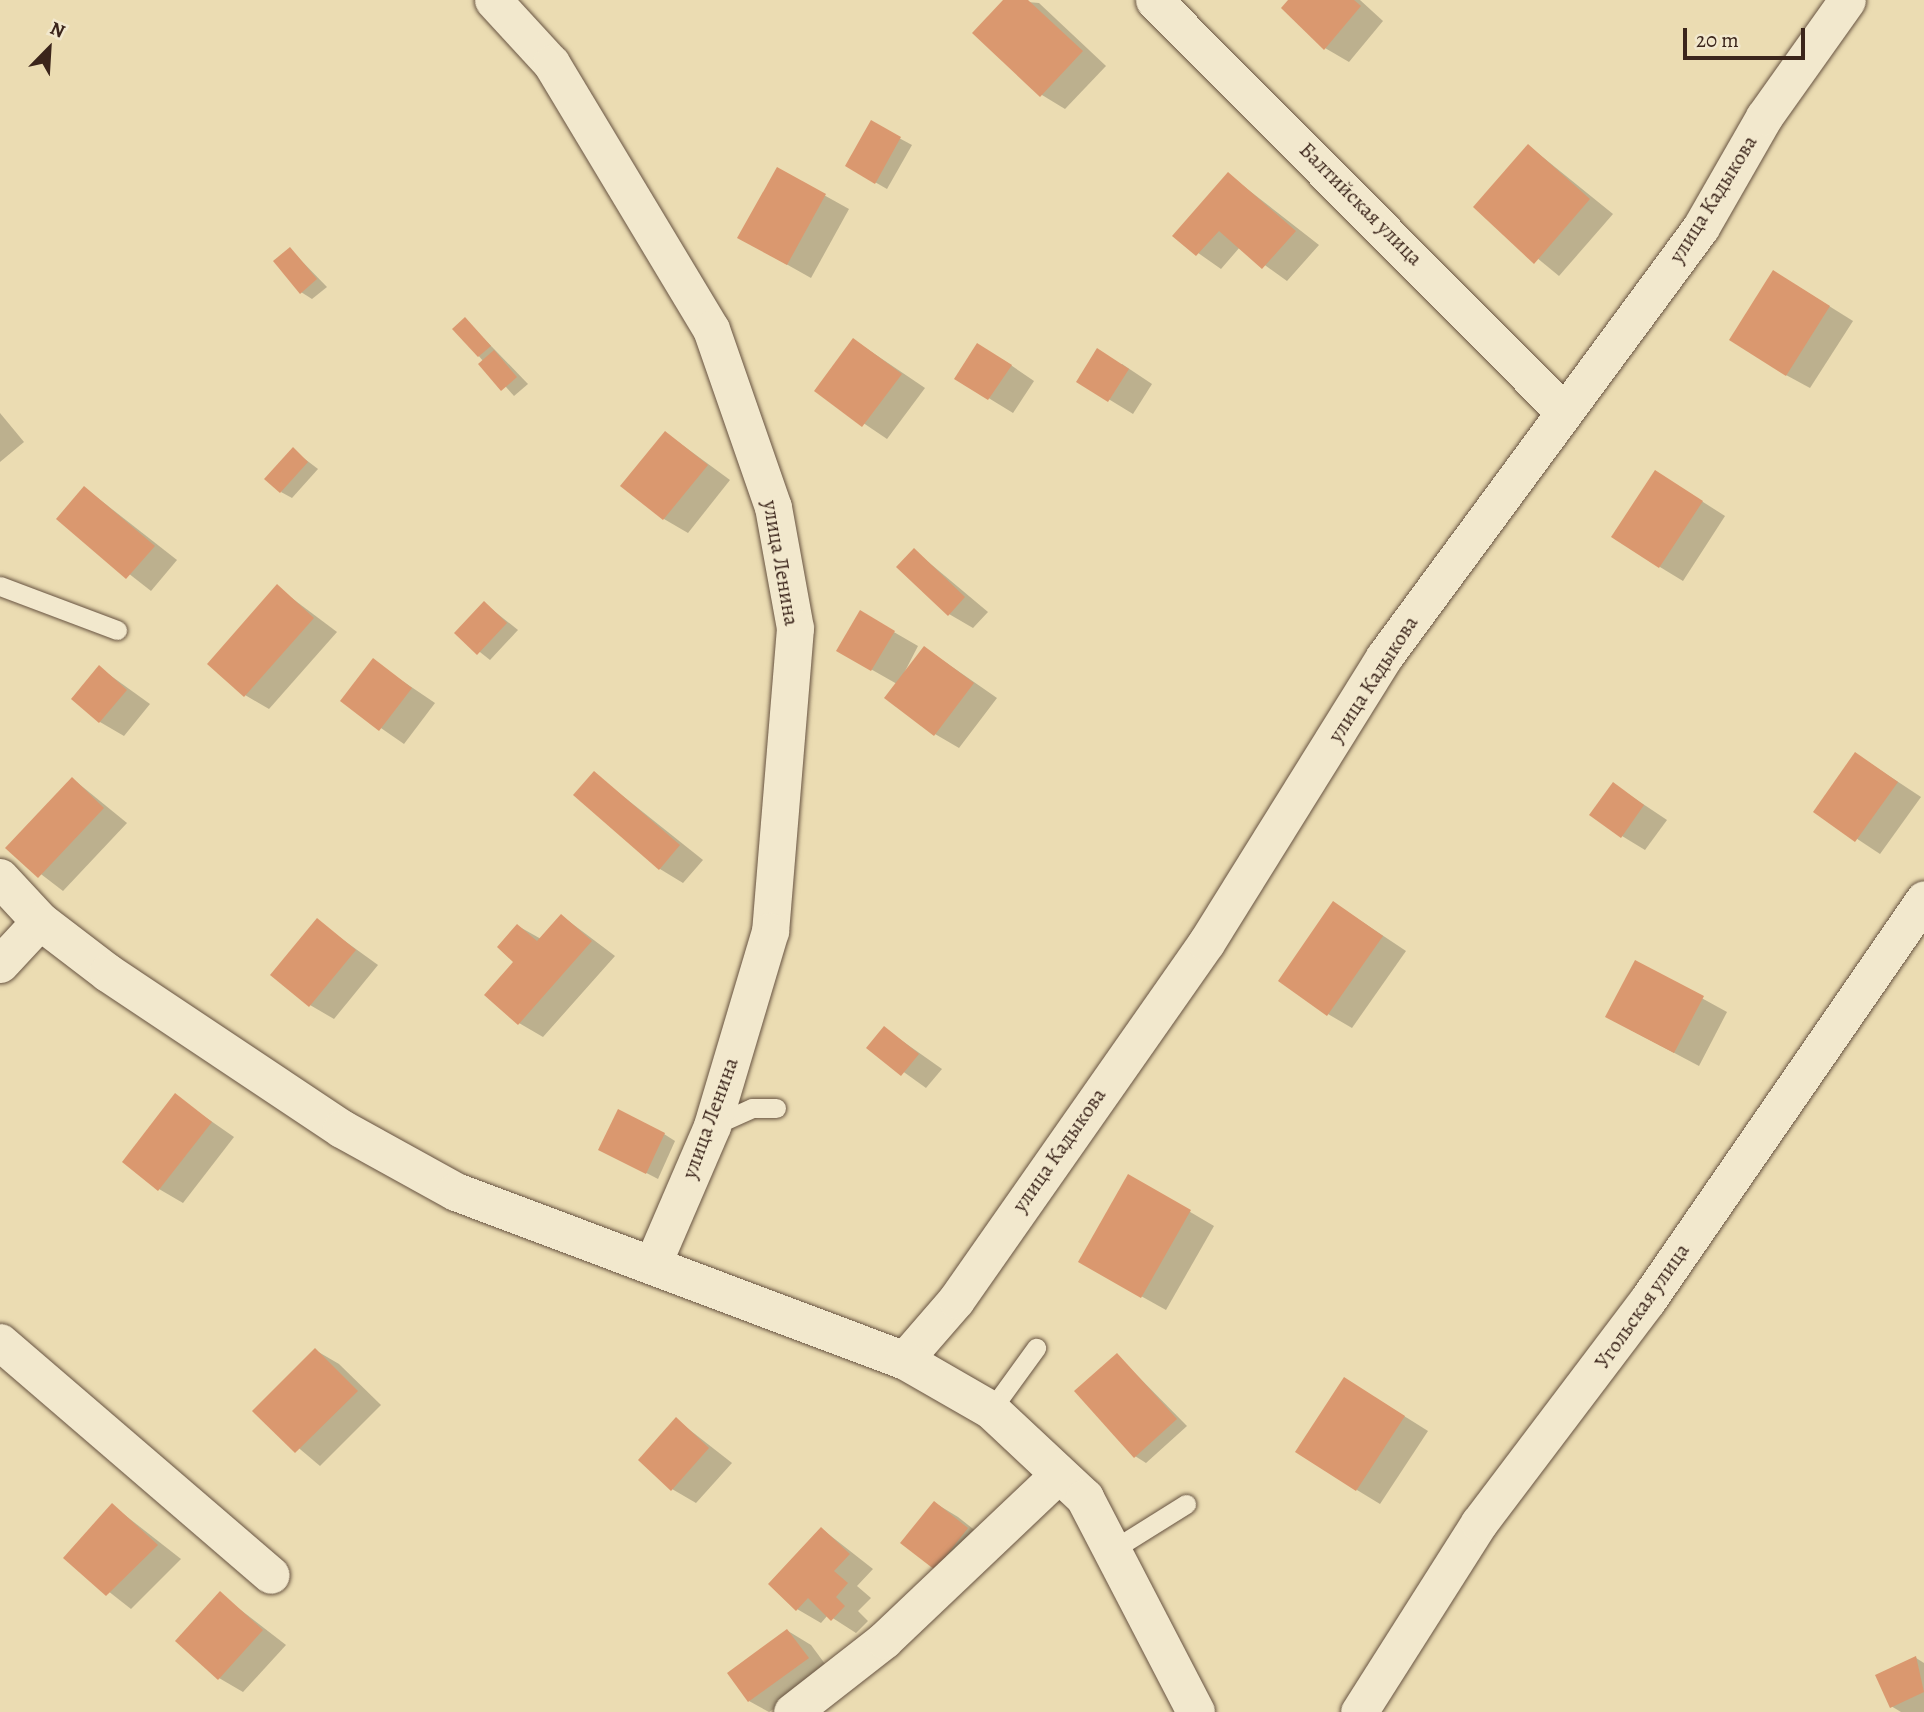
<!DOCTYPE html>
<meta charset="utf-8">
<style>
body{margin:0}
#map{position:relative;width:1924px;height:1712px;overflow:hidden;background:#ebdcb2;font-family:Alegreya,serif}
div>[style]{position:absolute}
.shadow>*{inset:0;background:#0003}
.building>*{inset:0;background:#da986f}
.roads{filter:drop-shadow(0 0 2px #675341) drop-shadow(0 0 2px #675341)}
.lane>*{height:19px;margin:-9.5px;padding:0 9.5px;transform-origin:9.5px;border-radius:9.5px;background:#f2e8cd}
.street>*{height:37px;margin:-18.5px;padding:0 18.5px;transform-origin:18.5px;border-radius:18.5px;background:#f2e8cd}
.secondary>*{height:38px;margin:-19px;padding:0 19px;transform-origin:19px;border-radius:19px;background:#f2e8cd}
span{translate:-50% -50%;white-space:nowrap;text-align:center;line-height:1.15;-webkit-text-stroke:5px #f2e8cd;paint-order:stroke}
.street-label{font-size:21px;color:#3b251b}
.north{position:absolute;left:14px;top:14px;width:70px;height:70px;-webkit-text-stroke:5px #f2e8cd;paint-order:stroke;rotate:24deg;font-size:19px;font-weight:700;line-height:28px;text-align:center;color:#3b251b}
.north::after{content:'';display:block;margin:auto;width:24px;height:32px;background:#3b251b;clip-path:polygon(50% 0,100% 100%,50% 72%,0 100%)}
.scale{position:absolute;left:1683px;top:28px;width:122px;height:32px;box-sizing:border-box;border:4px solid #3b251b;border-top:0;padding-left:9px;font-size:21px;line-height:24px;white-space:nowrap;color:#3b251b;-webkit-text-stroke:5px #f2e8cd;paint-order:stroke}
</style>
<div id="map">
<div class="shadow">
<i style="clip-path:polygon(1005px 0,1039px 3px,1106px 66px,1065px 109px,1042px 95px)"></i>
<i style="clip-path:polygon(1290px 0,1360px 0,1383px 21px,1349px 62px,1325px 48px)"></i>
<i style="clip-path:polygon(871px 123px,912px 145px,887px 189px,847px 166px)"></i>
<i style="clip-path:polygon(1529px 146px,1613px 214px,1559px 276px,1475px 207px)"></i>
<i style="clip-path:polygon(777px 169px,849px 209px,811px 278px,763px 251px)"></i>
<i style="clip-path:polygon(1228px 174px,1319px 245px,1287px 281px,1240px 247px,1221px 269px,1174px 236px)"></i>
<i style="clip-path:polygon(290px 249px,327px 287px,312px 299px,301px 292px)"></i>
<i style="clip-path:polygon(1797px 286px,1853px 321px,1810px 388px,1786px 375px)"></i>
<i style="clip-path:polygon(465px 319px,528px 384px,514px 396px,455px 329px)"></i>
<i style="clip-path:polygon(854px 340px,925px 388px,887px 439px,816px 391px)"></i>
<i style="clip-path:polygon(1002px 359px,1034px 381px,1013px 413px,956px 378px)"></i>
<i style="clip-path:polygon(1122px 364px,1152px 384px,1133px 414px,1079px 381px)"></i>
<i style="clip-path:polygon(0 413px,24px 442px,0 462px)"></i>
<i style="clip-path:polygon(666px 433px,730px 480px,688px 533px,664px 519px)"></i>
<i style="clip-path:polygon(293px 450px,318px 469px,292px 498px,281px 492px)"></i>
<i style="clip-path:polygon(1656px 472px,1725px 516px,1683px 581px,1660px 567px)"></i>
<i style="clip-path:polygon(85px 488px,177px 560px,151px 591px,59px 519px)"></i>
<i style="clip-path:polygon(914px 550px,988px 612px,973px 628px,949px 614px)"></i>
<i style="clip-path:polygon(277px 587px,337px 632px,269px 709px,245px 695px)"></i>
<i style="clip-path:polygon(484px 603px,518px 630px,490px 660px,456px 633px)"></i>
<i style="clip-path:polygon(861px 613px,918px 646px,902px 677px,925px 648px,997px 698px,959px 748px,935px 734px,897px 684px,839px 651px)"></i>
<i style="clip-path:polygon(373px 661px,435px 703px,404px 744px,342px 701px)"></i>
<i style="clip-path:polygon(100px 668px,150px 704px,124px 736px,100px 722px)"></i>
<i style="clip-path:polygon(1856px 754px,1921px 797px,1880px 854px,1815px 811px)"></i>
<i style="clip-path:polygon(594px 773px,703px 860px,683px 883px,660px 869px)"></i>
<i style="clip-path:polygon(73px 779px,127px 823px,63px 891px,7px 848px)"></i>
<i style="clip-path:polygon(1613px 784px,1667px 820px,1645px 850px,1622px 836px)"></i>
<i style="clip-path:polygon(1334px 903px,1406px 951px,1352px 1028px,1328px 1014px)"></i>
<i style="clip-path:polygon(562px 916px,615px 956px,543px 1037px,519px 1023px,518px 926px,541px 939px)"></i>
<i style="clip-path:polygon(317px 921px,378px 965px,334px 1019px,310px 1005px)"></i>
<i style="clip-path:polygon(1636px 962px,1727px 1012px,1699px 1066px,1631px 1030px)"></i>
<i style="clip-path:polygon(884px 1028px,942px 1069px,926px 1088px,869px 1047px)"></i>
<i style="clip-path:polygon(175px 1096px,234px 1137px,183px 1203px,159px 1189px)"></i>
<i style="clip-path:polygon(664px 1134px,675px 1141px,658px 1179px,612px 1155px)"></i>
<i style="clip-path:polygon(1129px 1176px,1214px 1226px,1166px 1310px,1080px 1262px)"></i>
<i style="clip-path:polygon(315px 1350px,339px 1364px,381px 1405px,320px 1466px,255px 1411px)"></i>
<i style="clip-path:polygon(1117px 1355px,1187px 1426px,1146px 1463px,1135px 1456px)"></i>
<i style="clip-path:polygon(1345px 1379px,1428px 1431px,1380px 1504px,1357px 1490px)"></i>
<i style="clip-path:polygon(677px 1420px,732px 1463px,696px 1503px,672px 1489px)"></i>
<i style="clip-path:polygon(935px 1503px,958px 1517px,991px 1543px,935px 1568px)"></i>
<i style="clip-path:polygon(112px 1505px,181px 1559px,131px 1609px,66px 1558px)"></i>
<i style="clip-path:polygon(822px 1529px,873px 1569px,857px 1586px,871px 1598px,858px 1611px,868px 1621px,856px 1633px,828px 1615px,821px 1623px,797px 1609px)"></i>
<i style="clip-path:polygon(220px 1594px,286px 1645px,243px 1692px,219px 1678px)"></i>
<i style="clip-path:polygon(788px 1631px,811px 1645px,831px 1672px,769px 1712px,749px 1701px)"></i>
<i style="clip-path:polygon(1916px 1658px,1924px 1663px,1924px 1712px,1901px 1712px,1891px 1706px)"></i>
</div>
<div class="building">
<i style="clip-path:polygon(1003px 0,1028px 0,1083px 51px,1040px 97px,972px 33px)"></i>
<i style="clip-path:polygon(1288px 0,1354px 0,1361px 6px,1324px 50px,1281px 8px)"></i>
<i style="clip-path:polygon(871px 120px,901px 137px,875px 184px,845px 166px)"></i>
<i style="clip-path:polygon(1528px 144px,1590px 199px,1534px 264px,1473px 207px)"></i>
<i style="clip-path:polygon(777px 167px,826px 194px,787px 265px,737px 238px)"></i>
<i style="clip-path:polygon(1228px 172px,1296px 231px,1262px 269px,1219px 231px,1196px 256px,1172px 236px)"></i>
<i style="clip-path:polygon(290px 247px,317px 279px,300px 294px,273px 261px)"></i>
<i style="clip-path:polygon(1773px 270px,1830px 306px,1786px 376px,1729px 340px)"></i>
<i style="clip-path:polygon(465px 317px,491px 346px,478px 357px,452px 329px)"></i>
<i style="clip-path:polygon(853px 338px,902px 374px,862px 427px,814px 391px)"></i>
<i style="clip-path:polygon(977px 343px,1012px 365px,988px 400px,954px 379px)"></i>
<i style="clip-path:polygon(1097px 348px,1129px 369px,1108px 402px,1076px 382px)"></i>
<i style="clip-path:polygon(494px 350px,517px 377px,501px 391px,478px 364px)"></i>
<i style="clip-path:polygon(665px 431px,708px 465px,663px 520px,620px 486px)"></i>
<i style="clip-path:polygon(293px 447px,308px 462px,280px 493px,264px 479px)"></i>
<i style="clip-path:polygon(1655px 470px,1703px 501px,1659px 568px,1611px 537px)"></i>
<i style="clip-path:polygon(84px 486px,155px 546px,126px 579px,56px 519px)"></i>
<i style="clip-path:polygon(914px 548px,965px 597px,948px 616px,896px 567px)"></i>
<i style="clip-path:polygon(277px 584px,314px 618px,244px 697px,207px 664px)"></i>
<i style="clip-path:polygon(484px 601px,507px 623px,477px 655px,454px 633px)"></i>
<i style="clip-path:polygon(860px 610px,895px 631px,871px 671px,836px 651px)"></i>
<i style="clip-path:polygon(924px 646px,974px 683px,934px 736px,884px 698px)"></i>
<i style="clip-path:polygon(373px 658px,412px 688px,379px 731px,340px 701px)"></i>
<i style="clip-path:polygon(99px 665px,127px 690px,99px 723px,71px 699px)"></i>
<i style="clip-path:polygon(1855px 752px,1898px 782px,1855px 842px,1813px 812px)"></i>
<i style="clip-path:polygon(594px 771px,680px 845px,659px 870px,573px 795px)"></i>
<i style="clip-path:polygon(72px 777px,104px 808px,38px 878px,5px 848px)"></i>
<i style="clip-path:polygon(1613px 782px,1644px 805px,1621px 838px,1589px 815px)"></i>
<i style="clip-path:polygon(1333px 901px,1383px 936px,1327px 1016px,1278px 981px)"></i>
<i style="clip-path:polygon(561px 914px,592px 941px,518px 1025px,484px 995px,513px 962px,497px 947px,517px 924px,537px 941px)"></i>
<i style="clip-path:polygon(317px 918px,356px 950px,309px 1007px,270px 975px)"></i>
<i style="clip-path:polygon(1635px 960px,1704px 996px,1674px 1053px,1605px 1017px)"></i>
<i style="clip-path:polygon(884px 1026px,919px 1054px,901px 1076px,866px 1048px)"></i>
<i style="clip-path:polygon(175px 1093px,212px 1122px,158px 1191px,122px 1162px)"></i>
<i style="clip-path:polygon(618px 1109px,665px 1133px,646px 1174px,598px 1150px)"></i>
<i style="clip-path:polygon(1128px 1174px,1191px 1210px,1141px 1298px,1078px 1262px)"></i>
<i style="clip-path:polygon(315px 1348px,358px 1391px,295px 1453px,252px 1411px)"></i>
<i style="clip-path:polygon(1117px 1353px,1177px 1419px,1134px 1458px,1074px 1391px)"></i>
<i style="clip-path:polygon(1344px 1377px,1405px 1416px,1356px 1491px,1295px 1452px)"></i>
<i style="clip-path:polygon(676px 1417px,709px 1448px,671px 1491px,638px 1460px)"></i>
<i style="clip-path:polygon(934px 1501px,968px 1528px,935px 1570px,900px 1543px)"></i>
<i style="clip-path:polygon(112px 1503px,158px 1545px,106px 1596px,63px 1558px)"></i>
<i style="clip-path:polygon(821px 1527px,850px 1554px,834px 1571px,848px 1583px,836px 1597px,845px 1606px,831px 1621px,808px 1598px,796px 1611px,768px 1584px)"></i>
<i style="clip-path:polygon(220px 1591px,263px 1630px,218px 1680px,175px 1641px)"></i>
<i style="clip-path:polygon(787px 1629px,809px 1658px,748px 1702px,727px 1673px)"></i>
<i style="clip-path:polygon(1916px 1656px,1924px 1692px,1890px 1708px,1875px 1675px)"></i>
</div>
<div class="roads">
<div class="lane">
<i style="left:0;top:586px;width:125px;rotate:20.6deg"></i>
<i style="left:712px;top:1126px;width:44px;rotate:-24.2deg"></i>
<i style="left:752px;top:1108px;width:24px"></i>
<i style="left:991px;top:1410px;width:77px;rotate:-54deg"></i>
<i style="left:1114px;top:1549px;width:85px;rotate:-32deg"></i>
</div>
<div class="street">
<i style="left:493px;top:0;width:86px;rotate:47.4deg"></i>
<i style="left:551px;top:63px;width:310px;rotate:59deg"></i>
<i style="left:711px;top:329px;width:188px;rotate:70.8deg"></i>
<i style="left:773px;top:507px;width:123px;rotate:79.7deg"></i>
<i style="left:795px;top:628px;width:304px;rotate:94.7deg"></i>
<i style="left:770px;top:931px;width:203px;rotate:106.6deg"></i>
<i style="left:712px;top:1126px;width:151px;rotate:113.3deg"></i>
<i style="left:1154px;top:0;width:581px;rotate:45.14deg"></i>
<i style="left:0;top:964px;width:59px;rotate:-47.1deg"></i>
<i style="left:0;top:1342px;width:357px;rotate:40.7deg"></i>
<i style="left:904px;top:1360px;width:79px;rotate:-49.1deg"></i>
<i style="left:956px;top:1300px;width:436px;rotate:-55deg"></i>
<i style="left:1206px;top:943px;width:337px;rotate:-58.1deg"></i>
<i style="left:1384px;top:657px;width:534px;rotate:-53.6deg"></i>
<i style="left:1701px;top:227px;width:127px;rotate:-60.2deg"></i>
<i style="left:1764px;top:117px;width:143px;rotate:-54.6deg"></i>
<i style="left:792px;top:1712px;width:117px;rotate:-38deg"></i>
<i style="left:884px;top:1640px;width:241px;rotate:-43.5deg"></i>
<i style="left:1359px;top:1712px;width:224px;rotate:-57.6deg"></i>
<i style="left:1479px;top:1523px;width:278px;rotate:-52.9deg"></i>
<i style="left:1647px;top:1301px;width:488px;rotate:-55.4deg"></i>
</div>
<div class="secondary">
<i style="left:0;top:878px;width:59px;rotate:47.1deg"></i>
<i style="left:40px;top:921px;width:86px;rotate:37.4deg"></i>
<i style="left:108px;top:973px;width:281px;rotate:33.7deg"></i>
<i style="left:342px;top:1129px;width:130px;rotate:28.9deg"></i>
<i style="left:456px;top:1192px;width:478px;rotate:20.6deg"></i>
<i style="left:904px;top:1360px;width:100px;rotate:29.9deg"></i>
<i style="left:991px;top:1410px;width:129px;rotate:43.1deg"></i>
<i style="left:1085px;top:1498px;width:241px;rotate:62.6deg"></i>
</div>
</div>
<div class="street-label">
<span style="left:1713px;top:199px;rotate:-58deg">улица Кадыкова</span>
<span style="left:1361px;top:204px;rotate:45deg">Балтийская улица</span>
<span style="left:781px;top:563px;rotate:80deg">улица Ленина</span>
<span style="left:1373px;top:679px;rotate:-57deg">улица Кадыкова</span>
<span style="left:710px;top:1118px;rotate:-70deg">улица Ленина</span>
<span style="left:1059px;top:1150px;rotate:-55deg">улица Кадыкова</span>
<span style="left:1642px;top:1306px;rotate:-55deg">Угольская улица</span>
</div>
<div class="north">N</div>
<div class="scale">20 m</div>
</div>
